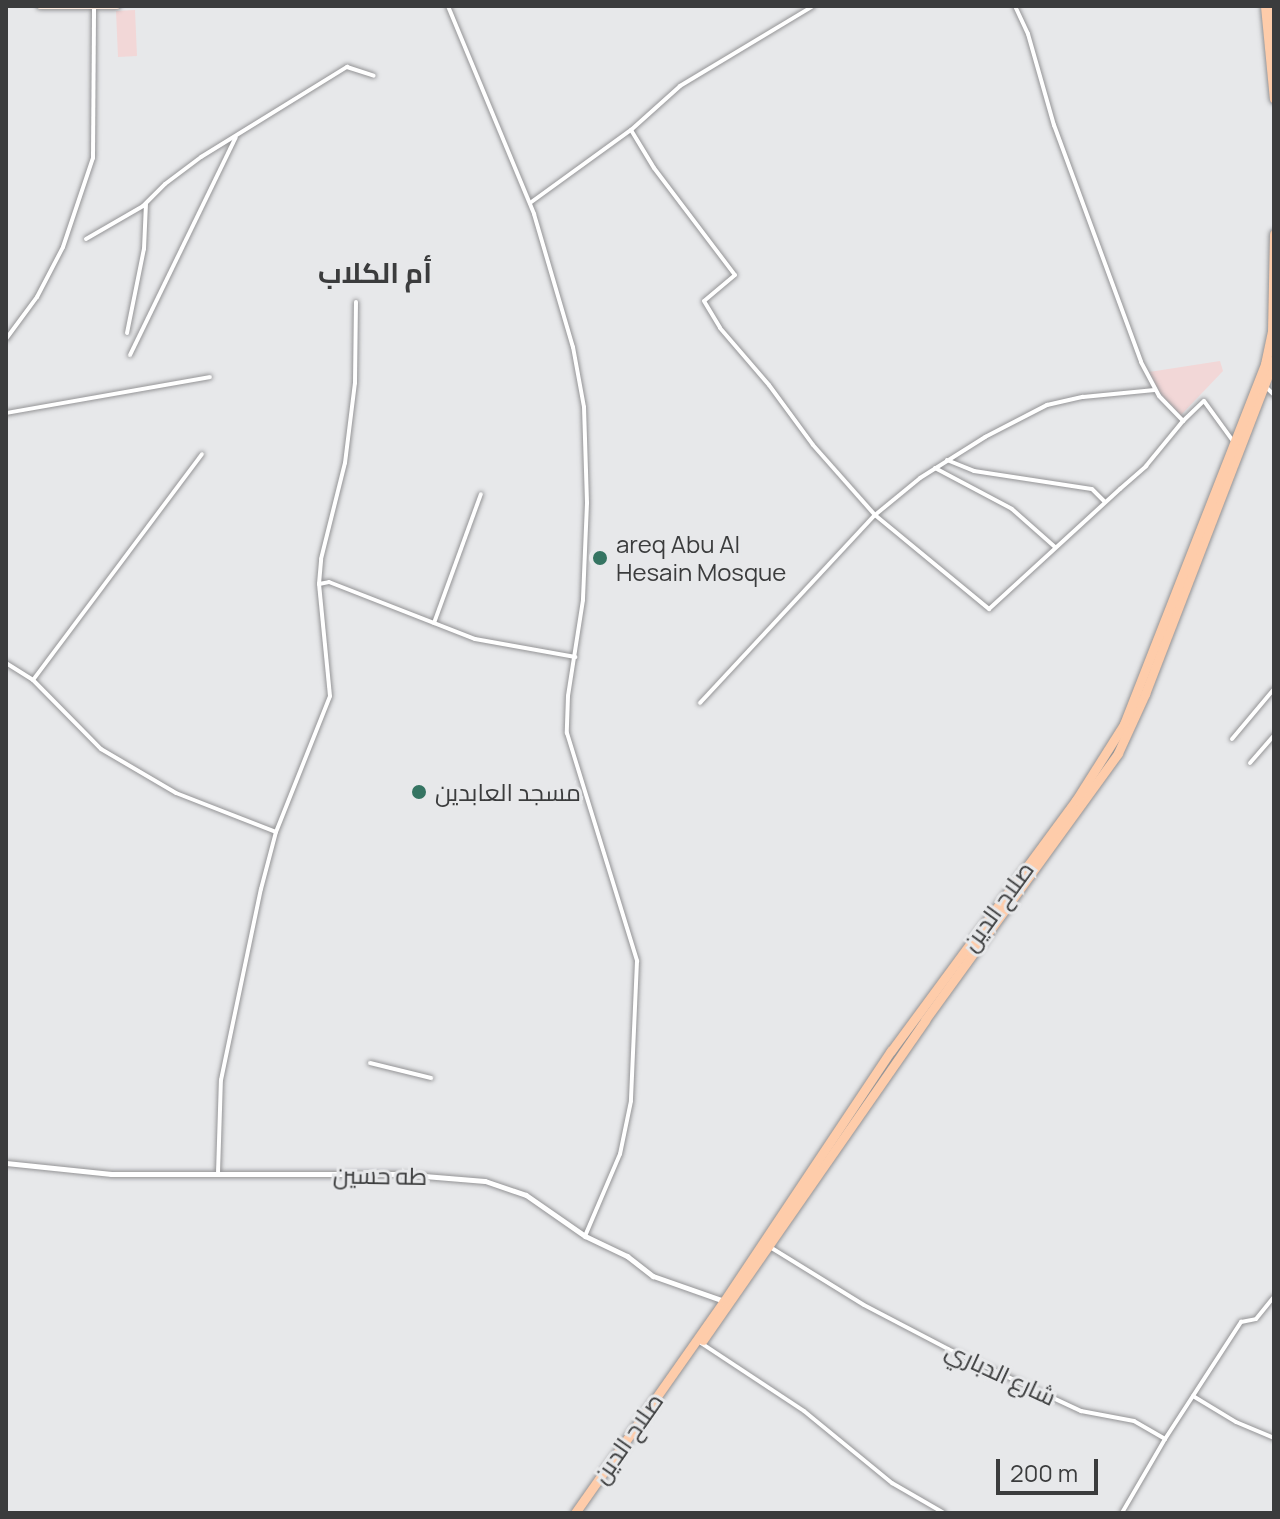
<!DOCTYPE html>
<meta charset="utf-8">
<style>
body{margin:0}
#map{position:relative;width:1280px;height:1519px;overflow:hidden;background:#e7e8ea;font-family:Manrope,Cairo,sans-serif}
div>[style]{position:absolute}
.education>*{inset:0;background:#f2d7d7}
.roads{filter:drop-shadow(0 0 2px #939395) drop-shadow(0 0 2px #939395)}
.minor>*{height:4px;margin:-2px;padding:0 2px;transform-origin:2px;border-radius:2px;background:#fff}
.tertiary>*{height:5px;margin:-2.5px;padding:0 2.5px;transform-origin:2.5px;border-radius:2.5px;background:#fff}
.secondary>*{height:6px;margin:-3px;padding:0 3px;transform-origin:3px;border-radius:3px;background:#ffecdf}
.trunk>*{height:9px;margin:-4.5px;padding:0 4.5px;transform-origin:4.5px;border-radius:4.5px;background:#feccaa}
.dots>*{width:22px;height:22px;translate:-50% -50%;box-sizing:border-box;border:4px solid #e7e8ea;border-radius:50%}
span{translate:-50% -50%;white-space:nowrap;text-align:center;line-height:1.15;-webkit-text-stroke:6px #e7e8ea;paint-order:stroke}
.poi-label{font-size:24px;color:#3b3c3d}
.left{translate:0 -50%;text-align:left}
.street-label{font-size:24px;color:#3b3c3d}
.quarter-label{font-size:28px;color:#3b3c3d;font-weight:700}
.frame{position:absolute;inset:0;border:8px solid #3b3c3d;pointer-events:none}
.scale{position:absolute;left:996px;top:1459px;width:102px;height:36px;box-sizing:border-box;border:4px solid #3b3c3d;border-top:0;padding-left:10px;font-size:24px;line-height:28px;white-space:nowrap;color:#3b3c3d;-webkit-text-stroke:6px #e7e8ea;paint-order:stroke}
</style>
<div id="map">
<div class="education">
<i style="clip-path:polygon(135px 10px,137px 56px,118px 57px,116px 11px)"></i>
<i style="clip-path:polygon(1220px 361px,1223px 371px,1181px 415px,1161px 394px,1149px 372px)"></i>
</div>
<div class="roads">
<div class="minor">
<i style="left:448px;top:6px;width:225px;rotate:67.5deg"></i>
<i style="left:534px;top:214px;width:139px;rotate:73.7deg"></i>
<i style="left:573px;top:347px;width:61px;rotate:79.6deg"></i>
<i style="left:584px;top:407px;width:96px;rotate:88.2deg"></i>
<i style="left:587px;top:503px;width:97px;rotate:92.4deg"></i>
<i style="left:583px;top:600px;width:97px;rotate:98.9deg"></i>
<i style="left:568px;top:696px;width:37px;rotate:92deg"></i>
<i style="left:567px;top:733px;width:239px;rotate:72.9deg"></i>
<i style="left:637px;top:961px;width:140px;rotate:92.5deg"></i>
<i style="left:631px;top:1101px;width:54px;rotate:101.7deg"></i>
<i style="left:620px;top:1154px;width:89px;rotate:113.1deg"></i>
<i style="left:1015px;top:6px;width:31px;rotate:65deg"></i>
<i style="left:1028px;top:34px;width:95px;rotate:74.1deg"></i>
<i style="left:1054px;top:125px;width:252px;rotate:69.8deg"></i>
<i style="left:1141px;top:362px;width:38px;rotate:62deg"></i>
<i style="left:1159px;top:396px;width:35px;rotate:46deg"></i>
<i style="left:1183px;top:421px;width:29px;rotate:-44deg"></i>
<i style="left:1204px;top:401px;width:49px;rotate:54.1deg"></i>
<i style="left:631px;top:130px;width:44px;rotate:58.8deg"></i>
<i style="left:654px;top:168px;width:134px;rotate:52.9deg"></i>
<i style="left:735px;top:275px;width:40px;rotate:140deg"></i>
<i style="left:704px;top:301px;width:31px;rotate:59deg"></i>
<i style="left:720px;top:328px;width:75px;rotate:49.3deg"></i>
<i style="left:769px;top:385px;width:74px;rotate:53.7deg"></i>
<i style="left:813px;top:445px;width:94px;rotate:48.5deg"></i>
<i style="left:875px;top:515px;width:148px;rotate:39.5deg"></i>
<i style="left:989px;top:609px;width:178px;rotate:-42.5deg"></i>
<i style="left:530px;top:203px;width:125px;rotate:-35.9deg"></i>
<i style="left:631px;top:130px;width:66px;rotate:-41.9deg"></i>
<i style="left:680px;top:86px;width:155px;rotate:-31deg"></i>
<i style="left:86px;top:239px;width:66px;rotate:-30.1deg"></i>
<i style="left:143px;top:206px;width:31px;rotate:-45deg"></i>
<i style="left:165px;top:184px;width:45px;rotate:-36.9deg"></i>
<i style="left:201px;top:157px;width:172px;rotate:-31.7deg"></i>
<i style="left:347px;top:67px;width:28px;rotate:18deg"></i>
<i style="left:127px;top:333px;width:86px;rotate:-78.6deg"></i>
<i style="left:144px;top:249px;width:45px;rotate:-87.5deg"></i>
<i style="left:6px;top:339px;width:52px;rotate:-53.6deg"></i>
<i style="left:37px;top:297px;width:56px;rotate:-62.5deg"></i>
<i style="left:63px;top:247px;width:94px;rotate:-71.4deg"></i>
<i style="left:93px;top:158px;width:151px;rotate:-89.6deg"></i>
<i style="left:130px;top:355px;width:242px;rotate:-64.1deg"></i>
<i style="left:1265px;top:386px;width:13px;rotate:45deg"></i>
<i style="left:6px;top:413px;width:207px;rotate:-10deg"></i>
<i style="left:947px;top:460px;width:29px;rotate:22deg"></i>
<i style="left:974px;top:471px;width:119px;rotate:8.7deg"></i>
<i style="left:1092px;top:489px;width:18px;rotate:45deg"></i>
<i style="left:935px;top:468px;width:87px;rotate:28deg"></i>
<i style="left:1012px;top:509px;width:57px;rotate:41.5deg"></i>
<i style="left:1120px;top:489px;width:35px;rotate:-41deg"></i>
<i style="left:1146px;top:466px;width:58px;rotate:-50.6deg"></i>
<i style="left:319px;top:584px;width:10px;rotate:-11deg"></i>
<i style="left:329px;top:582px;width:157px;rotate:21.3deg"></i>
<i style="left:475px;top:639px;width:102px;rotate:10.2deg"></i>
<i style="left:434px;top:623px;width:137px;rotate:-70deg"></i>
<i style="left:6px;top:663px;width:32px;rotate:32deg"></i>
<i style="left:33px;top:680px;width:97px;rotate:45.4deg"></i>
<i style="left:101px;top:749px;width:87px;rotate:30.4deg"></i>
<i style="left:176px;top:793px;width:107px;rotate:21.3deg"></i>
<i style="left:33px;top:680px;width:282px;rotate:-53.2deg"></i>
<i style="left:700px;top:703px;width:257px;rotate:-47.1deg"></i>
<i style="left:875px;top:515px;width:58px;rotate:-39.4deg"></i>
<i style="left:920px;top:478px;width:77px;rotate:-32.2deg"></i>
<i style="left:985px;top:437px;width:70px;rotate:-27.3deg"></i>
<i style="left:1047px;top:405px;width:37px;rotate:-13deg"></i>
<i style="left:1083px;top:397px;width:72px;rotate:-5.6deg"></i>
<i style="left:1232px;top:739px;width:65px;rotate:-50deg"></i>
<i style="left:1250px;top:763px;width:37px;rotate:-49deg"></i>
<i style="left:370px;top:1063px;width:63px;rotate:13.8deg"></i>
<i style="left:218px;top:1173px;width:93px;rotate:-88.2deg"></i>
<i style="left:221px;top:1080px;width:195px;rotate:-78.2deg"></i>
<i style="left:261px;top:889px;width:59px;rotate:-75.3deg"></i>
<i style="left:276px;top:832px;width:146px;rotate:-68.3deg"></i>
<i style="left:330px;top:696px;width:113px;rotate:-95.6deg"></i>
<i style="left:319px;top:584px;width:25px;rotate:-85deg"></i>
<i style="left:321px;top:559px;width:99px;rotate:-76deg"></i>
<i style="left:345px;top:463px;width:81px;rotate:-82.9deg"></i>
<i style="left:355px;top:383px;width:81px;rotate:-89.3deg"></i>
<i style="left:770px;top:1247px;width:110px;rotate:31.7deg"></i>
<i style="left:864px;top:1305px;width:95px;rotate:27.6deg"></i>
<i style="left:948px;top:1349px;width:147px;rotate:25deg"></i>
<i style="left:1081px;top:1411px;width:54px;rotate:10.7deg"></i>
<i style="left:1134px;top:1421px;width:36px;rotate:30deg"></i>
<i style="left:1165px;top:1439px;width:86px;rotate:120.2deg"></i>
<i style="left:701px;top:1343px;width:123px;rotate:33.4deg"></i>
<i style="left:804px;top:1411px;width:114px;rotate:39.3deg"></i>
<i style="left:892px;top:1483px;width:60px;rotate:30deg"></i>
<i style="left:1193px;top:1396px;width:50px;rotate:31.2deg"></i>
<i style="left:1236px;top:1422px;width:41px;rotate:22.8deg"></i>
<i style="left:1165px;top:1439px;width:140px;rotate:-57deg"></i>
<i style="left:1241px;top:1322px;width:15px;rotate:-11deg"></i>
<i style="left:1256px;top:1319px;width:28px;rotate:-51deg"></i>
</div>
<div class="tertiary">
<i style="left:6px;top:1163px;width:106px;rotate:6deg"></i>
<i style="left:111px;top:1174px;width:289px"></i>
<i style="left:400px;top:1174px;width:85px;rotate:4.7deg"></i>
<i style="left:485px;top:1181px;width:43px;rotate:18.9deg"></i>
<i style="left:526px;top:1195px;width:72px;rotate:34.8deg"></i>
<i style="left:585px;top:1236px;width:47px;rotate:25.5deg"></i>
<i style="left:627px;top:1256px;width:33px;rotate:38deg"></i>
<i style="left:653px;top:1276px;width:75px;rotate:19.4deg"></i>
</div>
<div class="secondary">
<i style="left:40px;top:6px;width:77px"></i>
</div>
<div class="trunk">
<i style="left:1265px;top:6px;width:93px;rotate:84.5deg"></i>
<i style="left:1272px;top:6px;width:21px;rotate:85deg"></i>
<i style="left:703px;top:1340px;width:389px;rotate:-55.2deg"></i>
<i style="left:925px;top:1020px;width:329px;rotate:-54.1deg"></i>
<i style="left:1118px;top:753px;width:65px;rotate:-65.4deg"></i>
<i style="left:1145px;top:694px;width:359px;rotate:-68.9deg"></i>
<i style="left:575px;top:1513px;width:259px;rotate:-54.9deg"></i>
<i style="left:724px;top:1301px;width:301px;rotate:-56.3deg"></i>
<i style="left:891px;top:1051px;width:312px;rotate:-53.6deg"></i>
<i style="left:1076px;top:800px;width:90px;rotate:-57.7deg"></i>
<i style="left:1124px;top:724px;width:387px;rotate:-68.6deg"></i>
<i style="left:1265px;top:364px;width:34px;rotate:-78deg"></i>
<i style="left:1272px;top:331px;width:97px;rotate:-88.8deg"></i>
</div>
</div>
<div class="dots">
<i style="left:600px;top:558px;background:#357462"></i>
<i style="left:419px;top:792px;background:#357462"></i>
</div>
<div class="poi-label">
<span class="left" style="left:616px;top:558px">areq Abu Al<br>Hesain Mosque</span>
<span class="left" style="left:435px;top:792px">مسجد العابدين</span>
</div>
<div class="street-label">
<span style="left:997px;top:906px;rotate:-54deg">صلاح الدين</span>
<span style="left:380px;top:1175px;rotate:1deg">طه حسين</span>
<span style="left:1001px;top:1373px;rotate:25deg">شارع الدباري</span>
<span style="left:627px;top:1438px;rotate:-55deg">صلاح الدين</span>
</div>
<div class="quarter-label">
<span style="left:375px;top:272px">أم الكلاب</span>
</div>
<div class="frame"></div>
<div class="scale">200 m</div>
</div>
